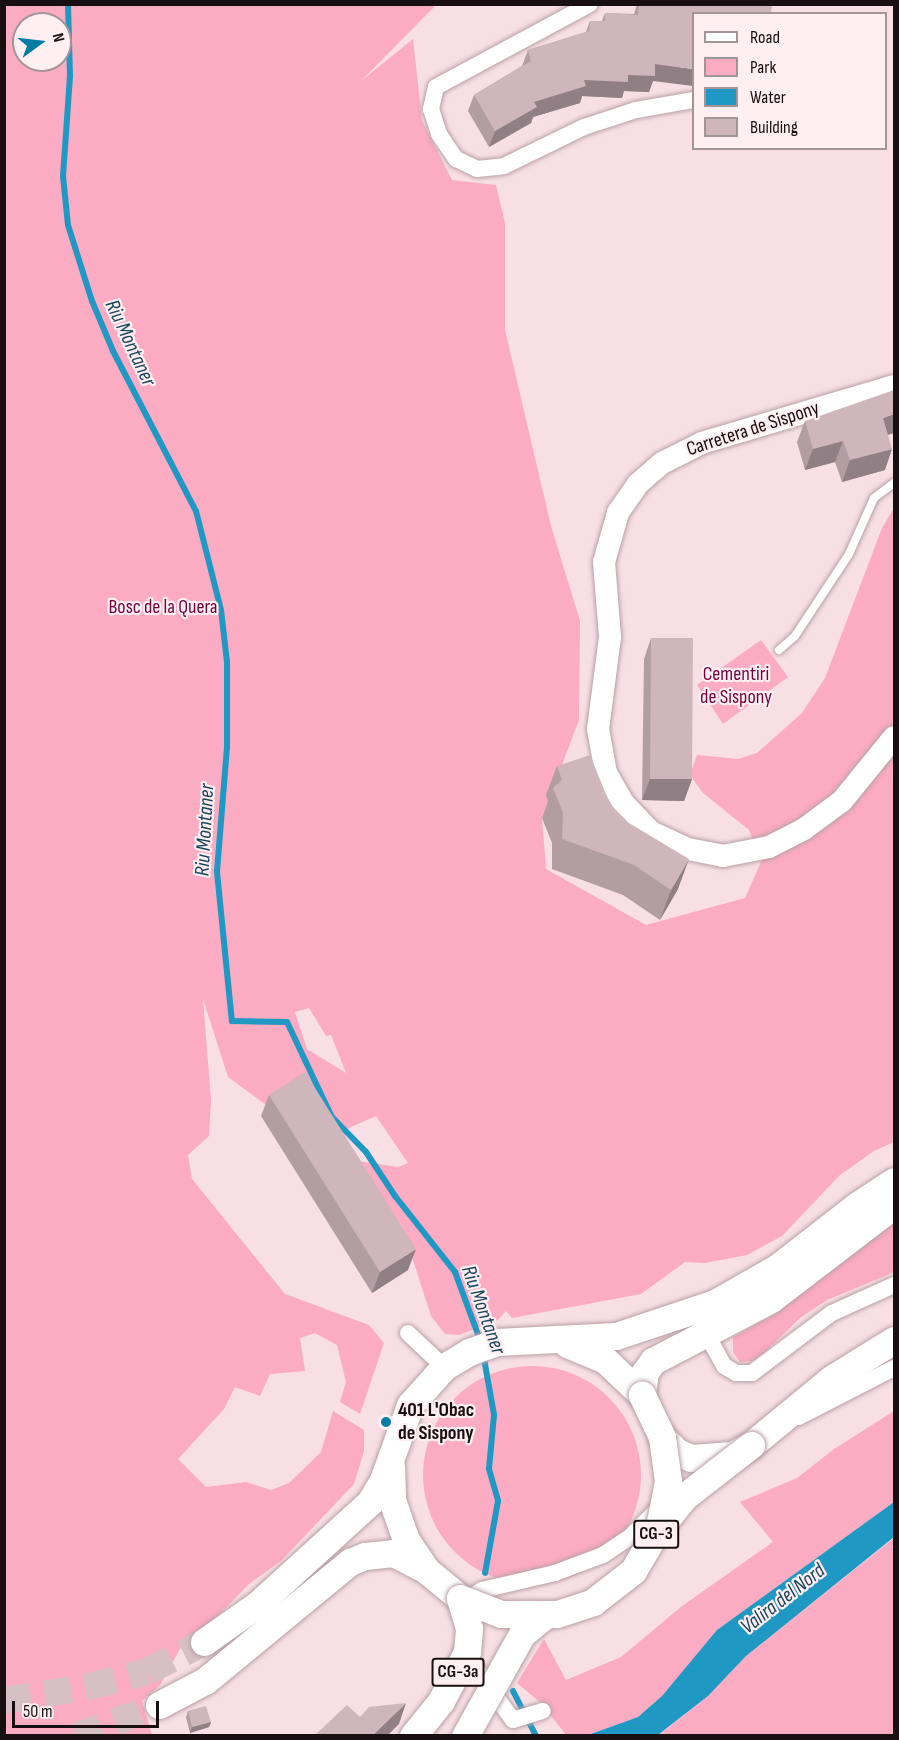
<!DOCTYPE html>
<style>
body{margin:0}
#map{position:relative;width:899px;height:1740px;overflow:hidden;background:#f8dfe5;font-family:"Sofia Sans Condensed",sans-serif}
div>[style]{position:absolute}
.green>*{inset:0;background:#fbabc2}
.round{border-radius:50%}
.water>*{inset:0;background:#1f98c4}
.stream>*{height:6px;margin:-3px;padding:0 3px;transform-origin:3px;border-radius:3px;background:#1f98c4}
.trunk-tunnel>*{height:27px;margin-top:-13.5px;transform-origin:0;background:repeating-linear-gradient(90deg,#d6c0c5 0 27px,transparent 0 41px)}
.roads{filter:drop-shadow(0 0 2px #b8a0a6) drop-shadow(0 0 2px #b8a0a6)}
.service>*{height:8px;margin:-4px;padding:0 4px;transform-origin:4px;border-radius:4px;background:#fff}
.minor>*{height:16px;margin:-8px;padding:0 8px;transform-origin:8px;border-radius:8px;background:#fff}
.secondary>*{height:22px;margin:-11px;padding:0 11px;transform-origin:11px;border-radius:11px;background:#fff}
.trunk>*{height:27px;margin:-13.5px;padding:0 13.5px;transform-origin:13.5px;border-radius:13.5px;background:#fff}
.bridges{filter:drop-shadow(0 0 2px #b8a0a6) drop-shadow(0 0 2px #b8a0a6)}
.trunk-bridge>*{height:27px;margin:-13.5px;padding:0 13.5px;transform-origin:13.5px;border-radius:13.5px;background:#fff}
.wall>*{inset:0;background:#b19da2}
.shaded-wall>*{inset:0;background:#907f84}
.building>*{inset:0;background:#ceb6bc}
.dots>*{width:16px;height:16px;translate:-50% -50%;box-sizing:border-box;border:3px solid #ffeff3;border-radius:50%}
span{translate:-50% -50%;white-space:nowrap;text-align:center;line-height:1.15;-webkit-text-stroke:4.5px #ffeff3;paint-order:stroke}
.shield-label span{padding:2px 4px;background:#ffeff3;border:2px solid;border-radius:4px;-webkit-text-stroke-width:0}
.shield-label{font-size:18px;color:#170f11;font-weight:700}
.street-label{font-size:20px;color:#170f11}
.park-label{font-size:20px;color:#74003a}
.poi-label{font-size:20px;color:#170f11;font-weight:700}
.left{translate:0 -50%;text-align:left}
.water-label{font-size:21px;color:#174559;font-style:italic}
.frame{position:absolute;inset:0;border:6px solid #170f11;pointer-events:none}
.legend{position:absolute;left:692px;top:12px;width:195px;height:138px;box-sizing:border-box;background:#ffeff3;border:2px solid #a29599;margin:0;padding:8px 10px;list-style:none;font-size:18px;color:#170f11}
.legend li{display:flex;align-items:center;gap:12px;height:30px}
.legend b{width:30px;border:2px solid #a29599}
.north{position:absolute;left:12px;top:12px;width:60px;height:60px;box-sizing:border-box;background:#ffeff3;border:2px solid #a29599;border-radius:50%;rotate:75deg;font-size:16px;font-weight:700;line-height:24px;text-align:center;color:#170f11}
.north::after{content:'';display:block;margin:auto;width:21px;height:27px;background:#027ca3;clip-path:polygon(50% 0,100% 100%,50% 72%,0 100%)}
.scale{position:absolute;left:12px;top:1701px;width:147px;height:27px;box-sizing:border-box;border:3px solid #170f11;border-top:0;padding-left:8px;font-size:18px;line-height:21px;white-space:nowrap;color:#170f11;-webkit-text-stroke:4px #ffeff3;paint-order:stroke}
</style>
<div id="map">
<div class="green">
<i style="clip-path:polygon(evenodd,5px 5px,436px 5px,361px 81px,413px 39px,422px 121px,452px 180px,496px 185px,505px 223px,505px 330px,551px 526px,580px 621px,579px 720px,542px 818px,546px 869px,646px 925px,745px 898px,761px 862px,749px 830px,703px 793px,690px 775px,697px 755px,738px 759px,757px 753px,802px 713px,825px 678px,882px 528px,894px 508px,894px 1142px,874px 1151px,840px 1175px,782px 1236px,747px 1255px,705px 1263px,685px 1262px,641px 1294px,512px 1318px,506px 1311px,498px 1320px,459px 1335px,445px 1334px,431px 1316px,402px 1226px,370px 1188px,357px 1161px,398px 1167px,408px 1163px,376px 1116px,335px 1134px,325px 1148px,228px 1077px,203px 999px,211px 1100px,209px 1136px,188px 1155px,192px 1179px,285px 1294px,369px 1325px,384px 1343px,360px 1414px,340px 1402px,346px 1382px,337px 1345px,315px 1333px,300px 1338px,305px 1371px,270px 1374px,260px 1396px,235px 1387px,224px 1409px,178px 1459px,206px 1487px,246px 1482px,271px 1490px,289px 1483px,321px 1452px,333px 1411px,364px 1430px,364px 1451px,354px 1484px,282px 1560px,248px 1585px,218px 1616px,182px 1645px,160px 1685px,142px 1701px,152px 1735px,5px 1735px,5px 5px,24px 24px,60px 24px,60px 60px,24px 60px,24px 24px,5px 5px,309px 1008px,326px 1036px,331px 1035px,346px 1073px,307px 1049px,295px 1012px,309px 1008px)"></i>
<i style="clip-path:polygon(761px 640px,788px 677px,723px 724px,697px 685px)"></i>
<i style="clip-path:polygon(894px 1218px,894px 1272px,827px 1300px,800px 1318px,764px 1353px,752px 1361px,740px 1362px,733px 1352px,733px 1337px,770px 1317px)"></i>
<i class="round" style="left:423px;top:1366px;width:218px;height:218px"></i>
<i style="clip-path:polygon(894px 1411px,894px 1502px,720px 1628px,662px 1696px,638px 1717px,588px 1735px,566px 1735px,542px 1704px,517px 1683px,544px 1639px,566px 1680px,621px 1657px,682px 1606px,773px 1542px,740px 1502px,797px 1478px,834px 1449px)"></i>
<i style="clip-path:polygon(894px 1538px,894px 1735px,658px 1736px,708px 1696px,746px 1656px)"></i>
</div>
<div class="water">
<i style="clip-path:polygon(894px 1502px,894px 1537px,746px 1656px,708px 1696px,658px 1735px,588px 1735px,638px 1717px,662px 1696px,717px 1630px)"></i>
</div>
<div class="stream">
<i style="left:68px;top:4px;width:72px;rotate:88.4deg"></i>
<i style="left:70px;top:76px;width:100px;rotate:94deg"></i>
<i style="left:63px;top:176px;width:49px;rotate:84.2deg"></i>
<i style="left:68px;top:225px;width:80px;rotate:72.5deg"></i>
<i style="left:92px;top:301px;width:54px;rotate:67.2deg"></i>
<i style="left:113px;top:351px;width:180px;rotate:62.6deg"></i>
<i style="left:196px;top:511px;width:102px;rotate:75.8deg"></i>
<i style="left:221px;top:610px;width:52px;rotate:83.4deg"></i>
<i style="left:227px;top:662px;width:85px;rotate:90deg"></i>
<i style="left:227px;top:747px;width:125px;rotate:94.6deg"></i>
<i style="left:217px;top:872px;width:150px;rotate:84.3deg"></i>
<i style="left:232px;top:1021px;width:55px;rotate:1deg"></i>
<i style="left:287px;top:1022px;width:105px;rotate:64.7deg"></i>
<i style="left:332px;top:1117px;width:49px;rotate:45.8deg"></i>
<i style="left:366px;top:1152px;width:53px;rotate:56.6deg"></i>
<i style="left:395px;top:1196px;width:97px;rotate:51.7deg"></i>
<i style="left:455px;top:1272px;width:72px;rotate:69.8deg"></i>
<i style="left:483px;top:1353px;width:63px;rotate:79.9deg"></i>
<i style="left:494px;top:1415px;width:54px;rotate:95.3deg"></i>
<i style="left:489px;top:1469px;width:33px;rotate:74deg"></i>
<i style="left:498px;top:1501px;width:73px;rotate:100.2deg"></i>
<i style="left:513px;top:1691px;width:51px;rotate:62.9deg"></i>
</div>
<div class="trunk-tunnel">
<i style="left:4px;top:1700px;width:86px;rotate:-9.4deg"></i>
<i style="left:89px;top:1686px;width:60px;rotate:-14.5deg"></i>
<i style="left:147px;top:1671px;width:64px;rotate:-27deg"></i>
<i style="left:76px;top:1736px;width:89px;rotate:-20.5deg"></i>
</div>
<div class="roads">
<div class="service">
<i style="left:779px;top:650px;width:21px;rotate:-41deg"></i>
<i style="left:795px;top:636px;width:98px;rotate:-56.6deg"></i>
<i style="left:849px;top:554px;width:61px;rotate:-65.9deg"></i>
<i style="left:874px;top:498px;width:25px;rotate:-37deg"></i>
</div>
<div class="minor">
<i style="left:590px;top:4px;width:175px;rotate:151.7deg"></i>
<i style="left:436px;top:87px;width:23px;rotate:103deg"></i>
<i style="left:431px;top:109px;width:26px;rotate:72deg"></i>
<i style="left:439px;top:134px;width:30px;rotate:56deg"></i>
<i style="left:456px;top:159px;width:23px;rotate:25deg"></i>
<i style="left:477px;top:169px;width:27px;rotate:-6deg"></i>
<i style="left:504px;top:166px;width:89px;rotate:-26deg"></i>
<i style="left:584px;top:127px;width:55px;rotate:-18.1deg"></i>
<i style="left:636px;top:110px;width:59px;rotate:-9.8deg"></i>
<i style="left:408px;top:1333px;width:50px;rotate:43.4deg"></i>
<i style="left:707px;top:1335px;width:35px;rotate:61deg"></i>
<i style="left:724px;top:1366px;width:14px;rotate:30deg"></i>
<i style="left:736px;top:1373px;width:16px"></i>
<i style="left:752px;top:1373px;width:100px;rotate:-36.9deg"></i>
<i style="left:832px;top:1313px;width:68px;rotate:-24.3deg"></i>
<i style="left:799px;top:1417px;width:107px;rotate:-27.3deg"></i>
<i style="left:461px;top:1605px;width:26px;rotate:-36deg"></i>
<i style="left:482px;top:1590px;width:75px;rotate:-13.1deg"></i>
<i style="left:555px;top:1573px;width:51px;rotate:-20.6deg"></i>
<i style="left:603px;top:1555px;width:32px;rotate:-34deg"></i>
<i style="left:630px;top:1537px;width:45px;rotate:-45deg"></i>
<i style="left:463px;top:1651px;width:85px;rotate:54.1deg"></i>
<i style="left:513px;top:1720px;width:31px;rotate:-17deg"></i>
</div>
<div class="secondary">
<i style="left:894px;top:386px;width:200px;rotate:163.5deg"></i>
<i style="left:702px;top:443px;width:45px;rotate:153.4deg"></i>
<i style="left:662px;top:463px;width:32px;rotate:139deg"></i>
<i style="left:638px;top:484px;width:35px;rotate:125deg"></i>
<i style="left:618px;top:513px;width:51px;rotate:105.9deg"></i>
<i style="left:604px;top:562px;width:75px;rotate:85.4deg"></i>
<i style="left:610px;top:637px;width:93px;rotate:97.4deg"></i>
<i style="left:598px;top:729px;width:45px;rotate:79.7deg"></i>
<i style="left:606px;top:773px;width:36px;rotate:60deg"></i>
<i style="left:624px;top:804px;width:39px;rotate:46deg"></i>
<i style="left:651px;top:832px;width:41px;rotate:24.7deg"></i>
<i style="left:688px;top:849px;width:36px;rotate:11deg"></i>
<i style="left:723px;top:856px;width:47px;rotate:-11.1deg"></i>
<i style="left:769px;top:847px;width:39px;rotate:-27deg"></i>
<i style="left:804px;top:829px;width:47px;rotate:-36.4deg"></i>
<i style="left:842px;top:801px;width:82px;rotate:-50.9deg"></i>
</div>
<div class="trunk">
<i style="left:567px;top:1344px;width:41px;rotate:22.8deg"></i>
<i style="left:605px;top:1360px;width:51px;rotate:43.4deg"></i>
<i style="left:642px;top:1395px;width:23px;rotate:-83deg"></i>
<i style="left:645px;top:1372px;width:14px;rotate:-54deg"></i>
<i style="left:653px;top:1361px;width:133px;rotate:-27.7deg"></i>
<i style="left:771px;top:1299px;width:155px;rotate:-37.4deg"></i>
<i style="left:662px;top:1437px;width:21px;rotate:45deg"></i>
<i style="left:677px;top:1452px;width:15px;rotate:23deg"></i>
<i style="left:691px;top:1458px;width:41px;rotate:-4.2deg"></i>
<i style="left:732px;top:1455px;width:21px;rotate:-28deg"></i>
<i style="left:751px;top:1445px;width:104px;rotate:-39.5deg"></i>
<i style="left:831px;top:1379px;width:74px;rotate:-31.8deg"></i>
<i style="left:391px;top:1466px;width:34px;rotate:88deg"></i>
<i style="left:392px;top:1500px;width:42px;rotate:70.7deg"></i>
<i style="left:406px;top:1540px;width:36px;rotate:56deg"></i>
<i style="left:426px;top:1570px;width:44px;rotate:39.5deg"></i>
<i style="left:204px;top:1642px;width:66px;rotate:-35.1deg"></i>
<i style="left:258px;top:1604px;width:151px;rotate:-42.3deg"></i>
<i style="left:370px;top:1502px;width:26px;rotate:-59deg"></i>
<i style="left:383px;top:1480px;width:80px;rotate:-70.2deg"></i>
<i style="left:410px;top:1405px;width:51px;rotate:-48.2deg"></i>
<i style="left:444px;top:1367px;width:29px;rotate:-31deg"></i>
<i style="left:469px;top:1352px;width:29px;rotate:-20deg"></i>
<i style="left:496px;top:1342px;width:120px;rotate:-2.9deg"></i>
<i style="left:616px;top:1336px;width:104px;rotate:-18.4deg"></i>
<i style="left:715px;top:1303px;width:73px;rotate:-29.7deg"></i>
<i style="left:778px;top:1267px;width:99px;rotate:-38deg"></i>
<i style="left:856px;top:1206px;width:45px;rotate:-33.3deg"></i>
<i style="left:159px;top:1705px;width:52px;rotate:-27.6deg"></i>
<i style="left:205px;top:1681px;width:188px;rotate:-39.4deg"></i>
<i style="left:350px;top:1562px;width:16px;rotate:-22deg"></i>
<i style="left:365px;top:1556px;width:28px;rotate:-6deg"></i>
<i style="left:393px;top:1553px;width:37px;rotate:27deg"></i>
</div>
</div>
<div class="bridges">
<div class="trunk-bridge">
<i style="left:664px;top:1522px;width:32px;rotate:-51deg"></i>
<i style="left:684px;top:1497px;width:85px;rotate:-37.8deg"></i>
<i style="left:460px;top:1598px;width:44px;rotate:21.3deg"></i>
<i style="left:501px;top:1614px;width:56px"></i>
<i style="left:557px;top:1614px;width:38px;rotate:-18deg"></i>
<i style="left:593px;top:1602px;width:51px;rotate:-37.8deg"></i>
<i style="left:633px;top:1571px;width:51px;rotate:-59.4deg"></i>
<i style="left:659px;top:1527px;width:47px;rotate:-78.9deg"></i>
<i style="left:668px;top:1481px;width:44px;rotate:-97.8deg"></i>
<i style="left:662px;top:1437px;width:47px;rotate:-115.5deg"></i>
<i style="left:413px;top:1736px;width:45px;rotate:-51.3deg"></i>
<i style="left:441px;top:1701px;width:55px;rotate:-62deg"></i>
<i style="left:467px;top:1652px;width:24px;rotate:-85deg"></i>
<i style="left:469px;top:1628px;width:31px;rotate:-107deg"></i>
<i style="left:465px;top:1736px;width:117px;rotate:-60.8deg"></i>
<i style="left:522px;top:1634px;width:28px;rotate:-39deg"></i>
</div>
</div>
<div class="wall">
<i style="clip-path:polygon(637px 4px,772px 5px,653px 81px,649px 92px,624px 91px,622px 98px,582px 96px,580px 103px,533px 117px,531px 123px,489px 147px,468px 111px,474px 95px,522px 66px,528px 50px,586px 32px,590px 21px,602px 21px,605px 13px,634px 14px)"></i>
<i style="clip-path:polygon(805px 421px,888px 435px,885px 470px,842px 482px,835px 462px,805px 470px,797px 442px)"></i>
<i style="clip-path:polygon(651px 638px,692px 779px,684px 801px,642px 800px,644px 659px)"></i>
<i style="clip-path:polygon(557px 766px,610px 804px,678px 889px,660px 920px,623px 895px,552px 869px,552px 843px,542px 818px,548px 801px,546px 795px)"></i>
<i style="clip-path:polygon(269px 1095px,408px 1270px,372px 1293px,261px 1116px)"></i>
<i style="clip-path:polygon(188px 1711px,211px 1722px,209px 1727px,190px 1733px,186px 1717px)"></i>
</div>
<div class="shaded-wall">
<i style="clip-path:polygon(655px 64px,693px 69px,693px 86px,653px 81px,649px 92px,624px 91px,622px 98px,582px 96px,580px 103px,533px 117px,531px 123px,489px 147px,495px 131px,534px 102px,584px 80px,628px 75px)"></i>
<i style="clip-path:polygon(894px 414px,894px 433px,876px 439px,883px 418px)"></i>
<i style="clip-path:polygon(843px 441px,835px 462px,805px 470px,813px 449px)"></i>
<i style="clip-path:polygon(892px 449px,885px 470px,842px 482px,850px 460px)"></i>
<i style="clip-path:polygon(650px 779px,692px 779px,684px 801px,642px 800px)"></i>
<i style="clip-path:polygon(689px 859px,678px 889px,660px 920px,671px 890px)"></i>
<i style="clip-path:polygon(416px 1249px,408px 1270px,372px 1293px,380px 1272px)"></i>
<i style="clip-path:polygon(406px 1703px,399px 1724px,387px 1736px,372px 1736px)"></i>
<i style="clip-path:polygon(211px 1722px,209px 1727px,190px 1733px,192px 1727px)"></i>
</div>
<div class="building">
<i style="clip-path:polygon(639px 4px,772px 5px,771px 14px,693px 14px,693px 69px,655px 64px,655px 76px,628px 75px,628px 82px,584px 80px,586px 86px,534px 102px,537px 107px,495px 131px,474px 95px,531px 61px,528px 50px,589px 31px,590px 21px,605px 21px,605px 13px,638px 15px)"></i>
<i style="clip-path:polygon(894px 390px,894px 414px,883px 418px,892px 449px,850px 460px,843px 441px,813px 449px,805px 421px)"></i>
<i style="clip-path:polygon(651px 638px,693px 638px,692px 779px,650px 779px)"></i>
<i style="clip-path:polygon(590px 755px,610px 804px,629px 823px,689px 859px,671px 890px,634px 865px,562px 839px,563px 813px,553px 788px,562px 780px,557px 766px)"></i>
<i style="clip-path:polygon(305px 1072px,416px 1249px,380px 1272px,269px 1095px)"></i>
<i style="clip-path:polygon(406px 1703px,372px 1736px,314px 1736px,347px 1705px,360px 1717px,369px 1707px)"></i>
<i style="clip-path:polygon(206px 1706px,211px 1722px,192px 1727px,188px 1711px)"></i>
</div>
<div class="dots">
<i style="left:386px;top:1422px;background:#027ca3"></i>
</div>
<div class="shield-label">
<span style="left:656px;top:1534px">CG-3</span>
<span style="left:458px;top:1672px">CG-3a</span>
</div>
<div class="street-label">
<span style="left:753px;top:429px;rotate:-18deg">Carretera de Sispony</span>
</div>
<div class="park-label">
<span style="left:163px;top:607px">Bosc de la Quera</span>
<span style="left:736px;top:686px">Cementiri<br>de Sispony</span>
</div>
<div class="poi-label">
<span class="left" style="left:398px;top:1422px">401 L'Obac<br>de Sispony</span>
</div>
<div class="water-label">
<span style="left:130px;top:343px;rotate:65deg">Riu Montaner</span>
<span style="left:205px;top:830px;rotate:-87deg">Riu Montaner</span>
<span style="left:483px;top:1310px;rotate:70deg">Riu Montaner</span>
<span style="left:783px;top:1599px;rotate:-38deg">Valira del Nord</span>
</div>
<div class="frame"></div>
<ul class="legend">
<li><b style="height:8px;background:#fff"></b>Road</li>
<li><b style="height:16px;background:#fbabc2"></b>Park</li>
<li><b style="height:16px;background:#1f98c4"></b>Water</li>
<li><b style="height:16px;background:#ceb6bc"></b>Building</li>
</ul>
<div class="north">N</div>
<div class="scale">50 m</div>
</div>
